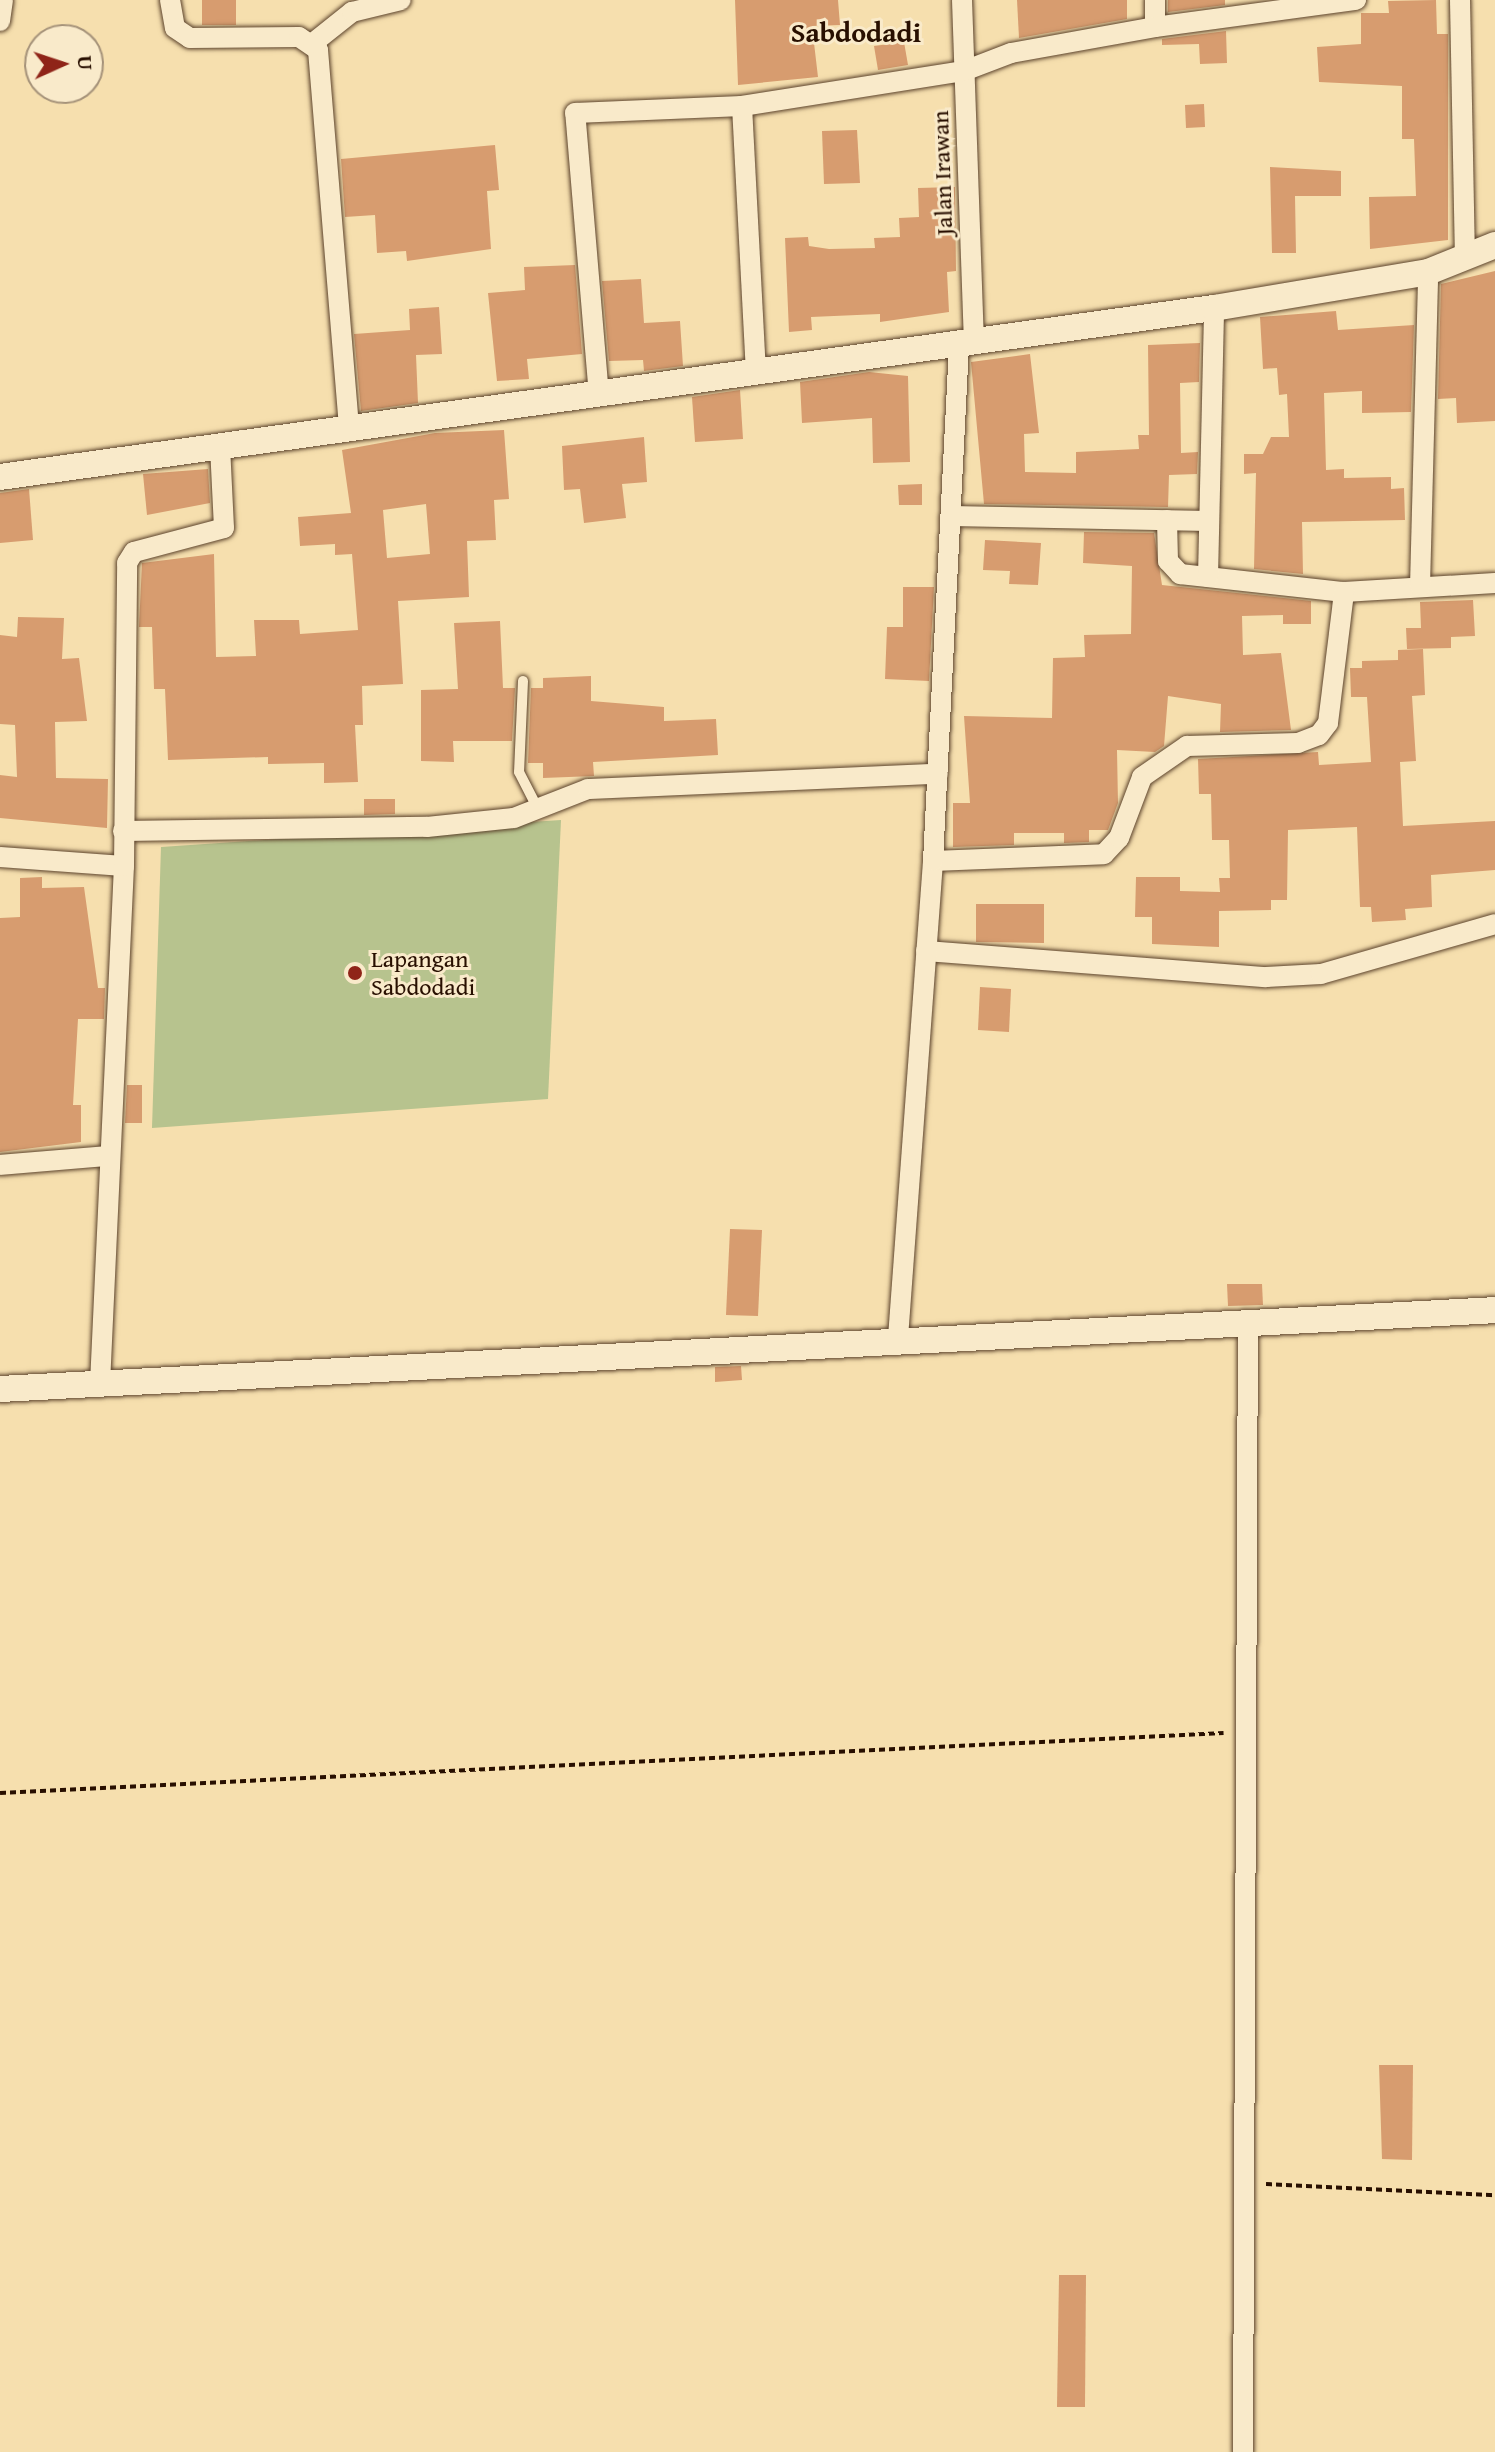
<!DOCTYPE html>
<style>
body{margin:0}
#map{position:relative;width:1495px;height:2452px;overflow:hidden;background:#f6dfae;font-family:"Gentium Book Plus",serif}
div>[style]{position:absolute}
.green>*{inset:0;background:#b7c38e}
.building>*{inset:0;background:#d79c6f}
.path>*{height:4px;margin-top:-2px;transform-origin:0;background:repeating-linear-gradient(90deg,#280f00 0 6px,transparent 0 10px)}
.roads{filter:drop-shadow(0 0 2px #5c432c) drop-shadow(0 0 2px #5c432c)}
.service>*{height:10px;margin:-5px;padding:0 5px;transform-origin:5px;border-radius:5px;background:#f9eaca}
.minor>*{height:20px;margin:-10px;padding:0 10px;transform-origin:10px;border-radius:10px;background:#f9eaca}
.tertiary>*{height:26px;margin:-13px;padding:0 13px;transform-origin:13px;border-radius:13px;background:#f9eaca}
.dots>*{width:22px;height:22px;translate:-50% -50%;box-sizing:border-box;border:4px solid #f9eaca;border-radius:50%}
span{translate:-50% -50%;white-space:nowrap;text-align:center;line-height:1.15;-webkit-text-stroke:6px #f9eaca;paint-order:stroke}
.street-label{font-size:24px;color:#280f00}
.poi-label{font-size:24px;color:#280f00}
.left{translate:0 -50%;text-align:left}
.quarter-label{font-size:28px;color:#280f00;font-weight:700}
.north{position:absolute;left:24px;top:24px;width:80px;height:80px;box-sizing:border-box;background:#f9eaca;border:2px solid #a59279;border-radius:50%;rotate:87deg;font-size:22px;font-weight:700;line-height:32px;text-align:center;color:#280f00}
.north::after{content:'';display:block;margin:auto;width:28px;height:36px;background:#8f2418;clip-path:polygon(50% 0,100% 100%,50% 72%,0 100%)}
</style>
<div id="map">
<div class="green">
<i style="clip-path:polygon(561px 820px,548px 1099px,152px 1128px,161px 847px)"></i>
</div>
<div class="building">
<i style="clip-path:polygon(202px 0,236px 0,236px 25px,202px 25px)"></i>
<i style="clip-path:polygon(735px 0,838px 0,840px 25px,812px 26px,818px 77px,738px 85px)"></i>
<i style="clip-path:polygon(1017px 0,1127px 0,1127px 19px,1019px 38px)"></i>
<i style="clip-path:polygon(1168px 0,1225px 0,1225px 5px,1168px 12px)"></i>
<i style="clip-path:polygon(1436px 0,1437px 34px,1448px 34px,1448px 240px,1370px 249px,1369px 197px,1416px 196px,1414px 139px,1402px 139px,1402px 86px,1319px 82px,1317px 47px,1361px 44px,1361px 13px,1389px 13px,1388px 1px)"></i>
<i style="clip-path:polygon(1226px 31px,1227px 63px,1200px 64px,1199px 44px,1162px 45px,1162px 39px)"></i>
<i style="clip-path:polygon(904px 42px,908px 65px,878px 70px,874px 46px)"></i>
<i style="clip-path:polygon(1204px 104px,1205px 127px,1186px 128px,1185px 105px)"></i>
<i style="clip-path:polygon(857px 130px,860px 183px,824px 184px,822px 131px)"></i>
<i style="clip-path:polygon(495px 145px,499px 190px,487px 191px,491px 249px,407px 261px,406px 251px,377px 253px,375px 215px,345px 217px,341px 159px)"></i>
<i style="clip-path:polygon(1270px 167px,1341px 171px,1341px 196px,1295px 196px,1296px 253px,1272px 253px)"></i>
<i style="clip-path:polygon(955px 187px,956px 271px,947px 272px,949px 312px,880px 322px,880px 314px,811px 317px,812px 330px,789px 332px,785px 238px,808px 237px,809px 246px,829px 249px,875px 248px,874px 238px,900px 237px,899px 218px,919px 217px,918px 188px)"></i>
<i style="clip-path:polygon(575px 265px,582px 354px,527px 359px,529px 379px,497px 381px,488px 293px,525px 290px,524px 267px)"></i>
<i style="clip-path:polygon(1495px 271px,1495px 421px,1457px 423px,1456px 398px,1438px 399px,1441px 284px)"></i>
<i style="clip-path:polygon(641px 279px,644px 323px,680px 321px,683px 366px,644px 371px,643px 360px,609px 361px,602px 281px)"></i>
<i style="clip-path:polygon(439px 307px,442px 354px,416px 355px,418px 403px,361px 411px,354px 334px,410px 330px,409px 309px)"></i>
<i style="clip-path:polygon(1336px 311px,1338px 330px,1414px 325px,1411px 412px,1362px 413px,1362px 391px,1324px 393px,1326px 470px,1344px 469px,1344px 478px,1391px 477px,1391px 489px,1404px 488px,1405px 520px,1302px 522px,1303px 574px,1254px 569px,1256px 473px,1244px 474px,1244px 454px,1263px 454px,1271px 437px,1289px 437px,1287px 394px,1279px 395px,1277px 368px,1263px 369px,1260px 317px)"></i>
<i style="clip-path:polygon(1200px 343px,1199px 382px,1180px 383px,1181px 453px,1198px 452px,1197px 474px,1169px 475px,1168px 507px,984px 504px,971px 362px,1030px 354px,1039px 433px,1024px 434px,1025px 472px,1076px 473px,1076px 452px,1139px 449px,1138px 435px,1149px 435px,1148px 345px)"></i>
<i style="clip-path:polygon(869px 372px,908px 376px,910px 462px,873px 463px,872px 418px,802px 423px,800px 382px)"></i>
<i style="clip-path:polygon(740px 390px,743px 439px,695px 442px,692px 397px)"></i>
<i style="clip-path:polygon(evenodd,504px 430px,509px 499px,494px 500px,496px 540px,467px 541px,469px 597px,398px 601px,403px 684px,362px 686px,363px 725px,355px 725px,358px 782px,324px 783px,324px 763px,268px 764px,268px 757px,168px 760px,165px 689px,154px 689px,152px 627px,139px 627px,142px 563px,214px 554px,216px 657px,256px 656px,254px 620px,299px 620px,300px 634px,358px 630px,352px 554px,335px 555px,335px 544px,300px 546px,298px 517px,351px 513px,342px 450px,435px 433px,504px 430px,426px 504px,430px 554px,387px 558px,383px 510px,426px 504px)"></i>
<i style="clip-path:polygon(644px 437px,647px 482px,622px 484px,626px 518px,584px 523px,580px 489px,564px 490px,562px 446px)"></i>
<i style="clip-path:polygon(208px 469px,210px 503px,147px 515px,143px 474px)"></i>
<i style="clip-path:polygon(922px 484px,922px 505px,899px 505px,898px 485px)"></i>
<i style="clip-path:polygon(29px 489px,33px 540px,0 543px,0 493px)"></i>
<i style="clip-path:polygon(1084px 532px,1154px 533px,1162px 585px,1311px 601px,1311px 624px,1283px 624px,1283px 615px,1242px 616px,1243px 655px,1281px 653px,1291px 730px,1220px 732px,1221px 704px,1168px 696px,1164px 746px,1155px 752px,1117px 750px,1118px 803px,1108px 830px,1089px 830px,1089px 842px,1064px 843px,1064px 833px,1014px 833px,1014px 845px,953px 847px,953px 803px,970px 803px,964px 716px,1052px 718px,1053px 658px,1085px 657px,1084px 635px,1131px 634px,1132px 566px,1083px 563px)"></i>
<i style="clip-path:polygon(985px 540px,1041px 543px,1038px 585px,1009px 584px,1010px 571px,983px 570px)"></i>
<i style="clip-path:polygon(903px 587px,934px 587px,929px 681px,885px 679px,887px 627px,903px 627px)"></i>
<i style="clip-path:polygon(1473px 600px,1475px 636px,1451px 637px,1451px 648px,1407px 649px,1406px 628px,1421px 628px,1420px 602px)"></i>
<i style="clip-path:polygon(18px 617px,64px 618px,62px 659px,79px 658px,87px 721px,55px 722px,56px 778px,108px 779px,107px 828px,0 818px,0 775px,17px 777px,15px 725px,0 724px,0 635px,17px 637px)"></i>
<i style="clip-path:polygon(500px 621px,503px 688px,515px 688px,512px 741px,453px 741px,454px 762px,421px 761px,421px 690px,458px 689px,454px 623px)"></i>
<i style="clip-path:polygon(1423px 649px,1425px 695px,1412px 696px,1416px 761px,1400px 762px,1403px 826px,1495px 821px,1495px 870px,1431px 875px,1432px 907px,1405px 909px,1406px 920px,1372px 922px,1371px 907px,1360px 907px,1357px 827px,1288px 830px,1287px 900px,1271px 900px,1271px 910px,1219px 911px,1219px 947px,1152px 944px,1152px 917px,1135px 917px,1136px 877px,1180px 877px,1180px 891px,1220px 892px,1219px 878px,1230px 878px,1229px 840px,1212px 840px,1211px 794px,1199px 794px,1198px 759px,1318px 752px,1319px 765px,1371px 762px,1367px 697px,1351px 697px,1350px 668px,1362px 668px,1362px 661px,1398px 660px,1398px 650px)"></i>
<i style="clip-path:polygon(591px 676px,591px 701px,664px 707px,664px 721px,716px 719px,718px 755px,593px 762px,594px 776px,543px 778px,543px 763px,528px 763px,531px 688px,543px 688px,543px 678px)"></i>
<i style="clip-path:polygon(364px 799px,395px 799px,395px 814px,364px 815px)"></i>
<i style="clip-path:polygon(42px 877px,42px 888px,84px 887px,98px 988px,105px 988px,104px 1019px,78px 1019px,73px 1105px,81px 1105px,81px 1142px,0 1152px,0 918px,20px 917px,20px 878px)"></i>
<i style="clip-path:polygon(976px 904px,1044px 904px,1044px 943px,976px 942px)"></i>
<i style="clip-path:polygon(980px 987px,1011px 989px,1009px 1032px,978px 1030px)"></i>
<i style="clip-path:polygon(127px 1085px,142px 1085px,142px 1123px,125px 1123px)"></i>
<i style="clip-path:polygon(730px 1229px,762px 1230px,758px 1316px,726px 1315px)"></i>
<i style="clip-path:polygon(1227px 1284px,1262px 1284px,1263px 1305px,1228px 1306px)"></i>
<i style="clip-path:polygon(741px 1366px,742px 1380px,715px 1382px,715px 1367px)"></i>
<i style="clip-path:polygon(1379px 2065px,1413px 2065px,1412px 2160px,1382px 2159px)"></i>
<i style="clip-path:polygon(1059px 2275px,1086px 2275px,1085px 2407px,1057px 2407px)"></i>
</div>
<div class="path">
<i style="left:0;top:1793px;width:1225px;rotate:-2.81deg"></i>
<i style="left:1266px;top:2184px;width:229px;rotate:2.8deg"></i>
</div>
<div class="roads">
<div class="service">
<i style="left:523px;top:681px;width:91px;rotate:92.5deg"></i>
<i style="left:519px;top:772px;width:42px;rotate:62.8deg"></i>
</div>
<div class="minor">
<i style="left:170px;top:0;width:28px;rotate:80deg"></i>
<i style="left:175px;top:28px;width:18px;rotate:34deg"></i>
<i style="left:190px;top:38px;width:109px;rotate:-0.5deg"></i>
<i style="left:299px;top:37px;width:23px;rotate:34deg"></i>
<i style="left:318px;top:50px;width:379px;rotate:85.3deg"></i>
<i style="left:962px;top:0;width:344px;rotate:88deg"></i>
<i style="left:1155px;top:0;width:27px;rotate:90deg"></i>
<i style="left:1460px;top:0;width:256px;rotate:88.9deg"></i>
<i style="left:0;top:21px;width:21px;rotate:-82deg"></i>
<i style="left:313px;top:43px;width:50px;rotate:-38.5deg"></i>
<i style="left:352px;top:12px;width:50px;rotate:-13.8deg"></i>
<i style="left:742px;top:106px;width:265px;rotate:87deg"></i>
<i style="left:599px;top:396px;width:284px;rotate:-94.8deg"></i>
<i style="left:575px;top:113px;width:167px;rotate:-2.4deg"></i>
<i style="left:742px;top:106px;width:225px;rotate:-9deg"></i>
<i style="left:964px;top:71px;width:50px;rotate:-21deg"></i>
<i style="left:1011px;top:53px;width:146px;rotate:-10.2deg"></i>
<i style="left:1155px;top:27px;width:203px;rotate:-7.7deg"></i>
<i style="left:951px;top:516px;width:257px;rotate:1.1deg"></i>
<i style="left:1167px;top:520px;width:41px;rotate:88.6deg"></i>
<i style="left:1168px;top:561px;width:18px;rotate:47deg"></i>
<i style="left:1180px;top:574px;width:165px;rotate:6.3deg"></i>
<i style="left:1344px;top:592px;width:151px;rotate:-3.4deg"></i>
<i style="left:1208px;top:577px;width:269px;rotate:-88.7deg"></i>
<i style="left:1420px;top:586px;width:314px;rotate:-88.5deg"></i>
<i style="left:123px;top:831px;width:304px;rotate:-0.8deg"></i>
<i style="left:427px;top:827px;width:87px;rotate:-5.9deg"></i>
<i style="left:514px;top:818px;width:79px;rotate:-21.4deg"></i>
<i style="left:588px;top:789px;width:350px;rotate:-2.5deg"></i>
<i style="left:0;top:857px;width:124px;rotate:4.2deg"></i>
<i style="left:933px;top:861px;width:171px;rotate:-2.3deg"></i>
<i style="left:1104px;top:854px;width:22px;rotate:-47deg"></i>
<i style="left:1119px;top:838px;width:65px;rotate:-69.3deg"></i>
<i style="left:1142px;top:777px;width:55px;rotate:-34.6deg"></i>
<i style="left:1187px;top:746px;width:111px;rotate:-1.5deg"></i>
<i style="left:1298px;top:743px;width:22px;rotate:-21deg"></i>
<i style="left:1319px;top:735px;width:15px;rotate:-53deg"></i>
<i style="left:1328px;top:723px;width:132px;rotate:-83deg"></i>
<i style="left:926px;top:951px;width:341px;rotate:4.4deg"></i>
<i style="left:1266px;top:977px;width:55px;rotate:-3.1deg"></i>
<i style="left:1321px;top:974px;width:181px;rotate:-16deg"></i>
<i style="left:0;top:1165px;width:108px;rotate:-4.8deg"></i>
<i style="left:898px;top:1338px;width:478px;rotate:-85.8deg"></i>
<i style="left:933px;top:861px;width:516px;rotate:-87.11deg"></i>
<i style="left:100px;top:1384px;width:519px;rotate:-87.35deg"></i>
<i style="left:124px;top:866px;width:303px;rotate:-89.4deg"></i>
<i style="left:127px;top:563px;width:13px;rotate:-58deg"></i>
<i style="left:134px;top:552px;width:93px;rotate:-14.9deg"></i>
<i style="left:224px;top:528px;width:82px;rotate:-92.8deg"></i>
<i style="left:1243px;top:2452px;width:1128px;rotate:-89.75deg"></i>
</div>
<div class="tertiary">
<i style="left:0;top:477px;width:1226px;rotate:-7.93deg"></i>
<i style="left:1214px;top:308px;width:217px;rotate:-9.5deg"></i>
<i style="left:1428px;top:272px;width:72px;rotate:-21.9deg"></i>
<i style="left:0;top:1389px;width:1497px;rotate:-3.02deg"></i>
</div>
</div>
<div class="dots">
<i style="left:355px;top:973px;background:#8f2418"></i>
</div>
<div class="street-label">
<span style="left:942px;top:173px;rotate:-92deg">Jalan Irawan</span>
</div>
<div class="poi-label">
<span class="left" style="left:371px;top:973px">Lapangan<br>Sabdodadi</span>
</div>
<div class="quarter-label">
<span style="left:856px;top:32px">Sabdodadi</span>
</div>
<div class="north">U</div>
</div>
